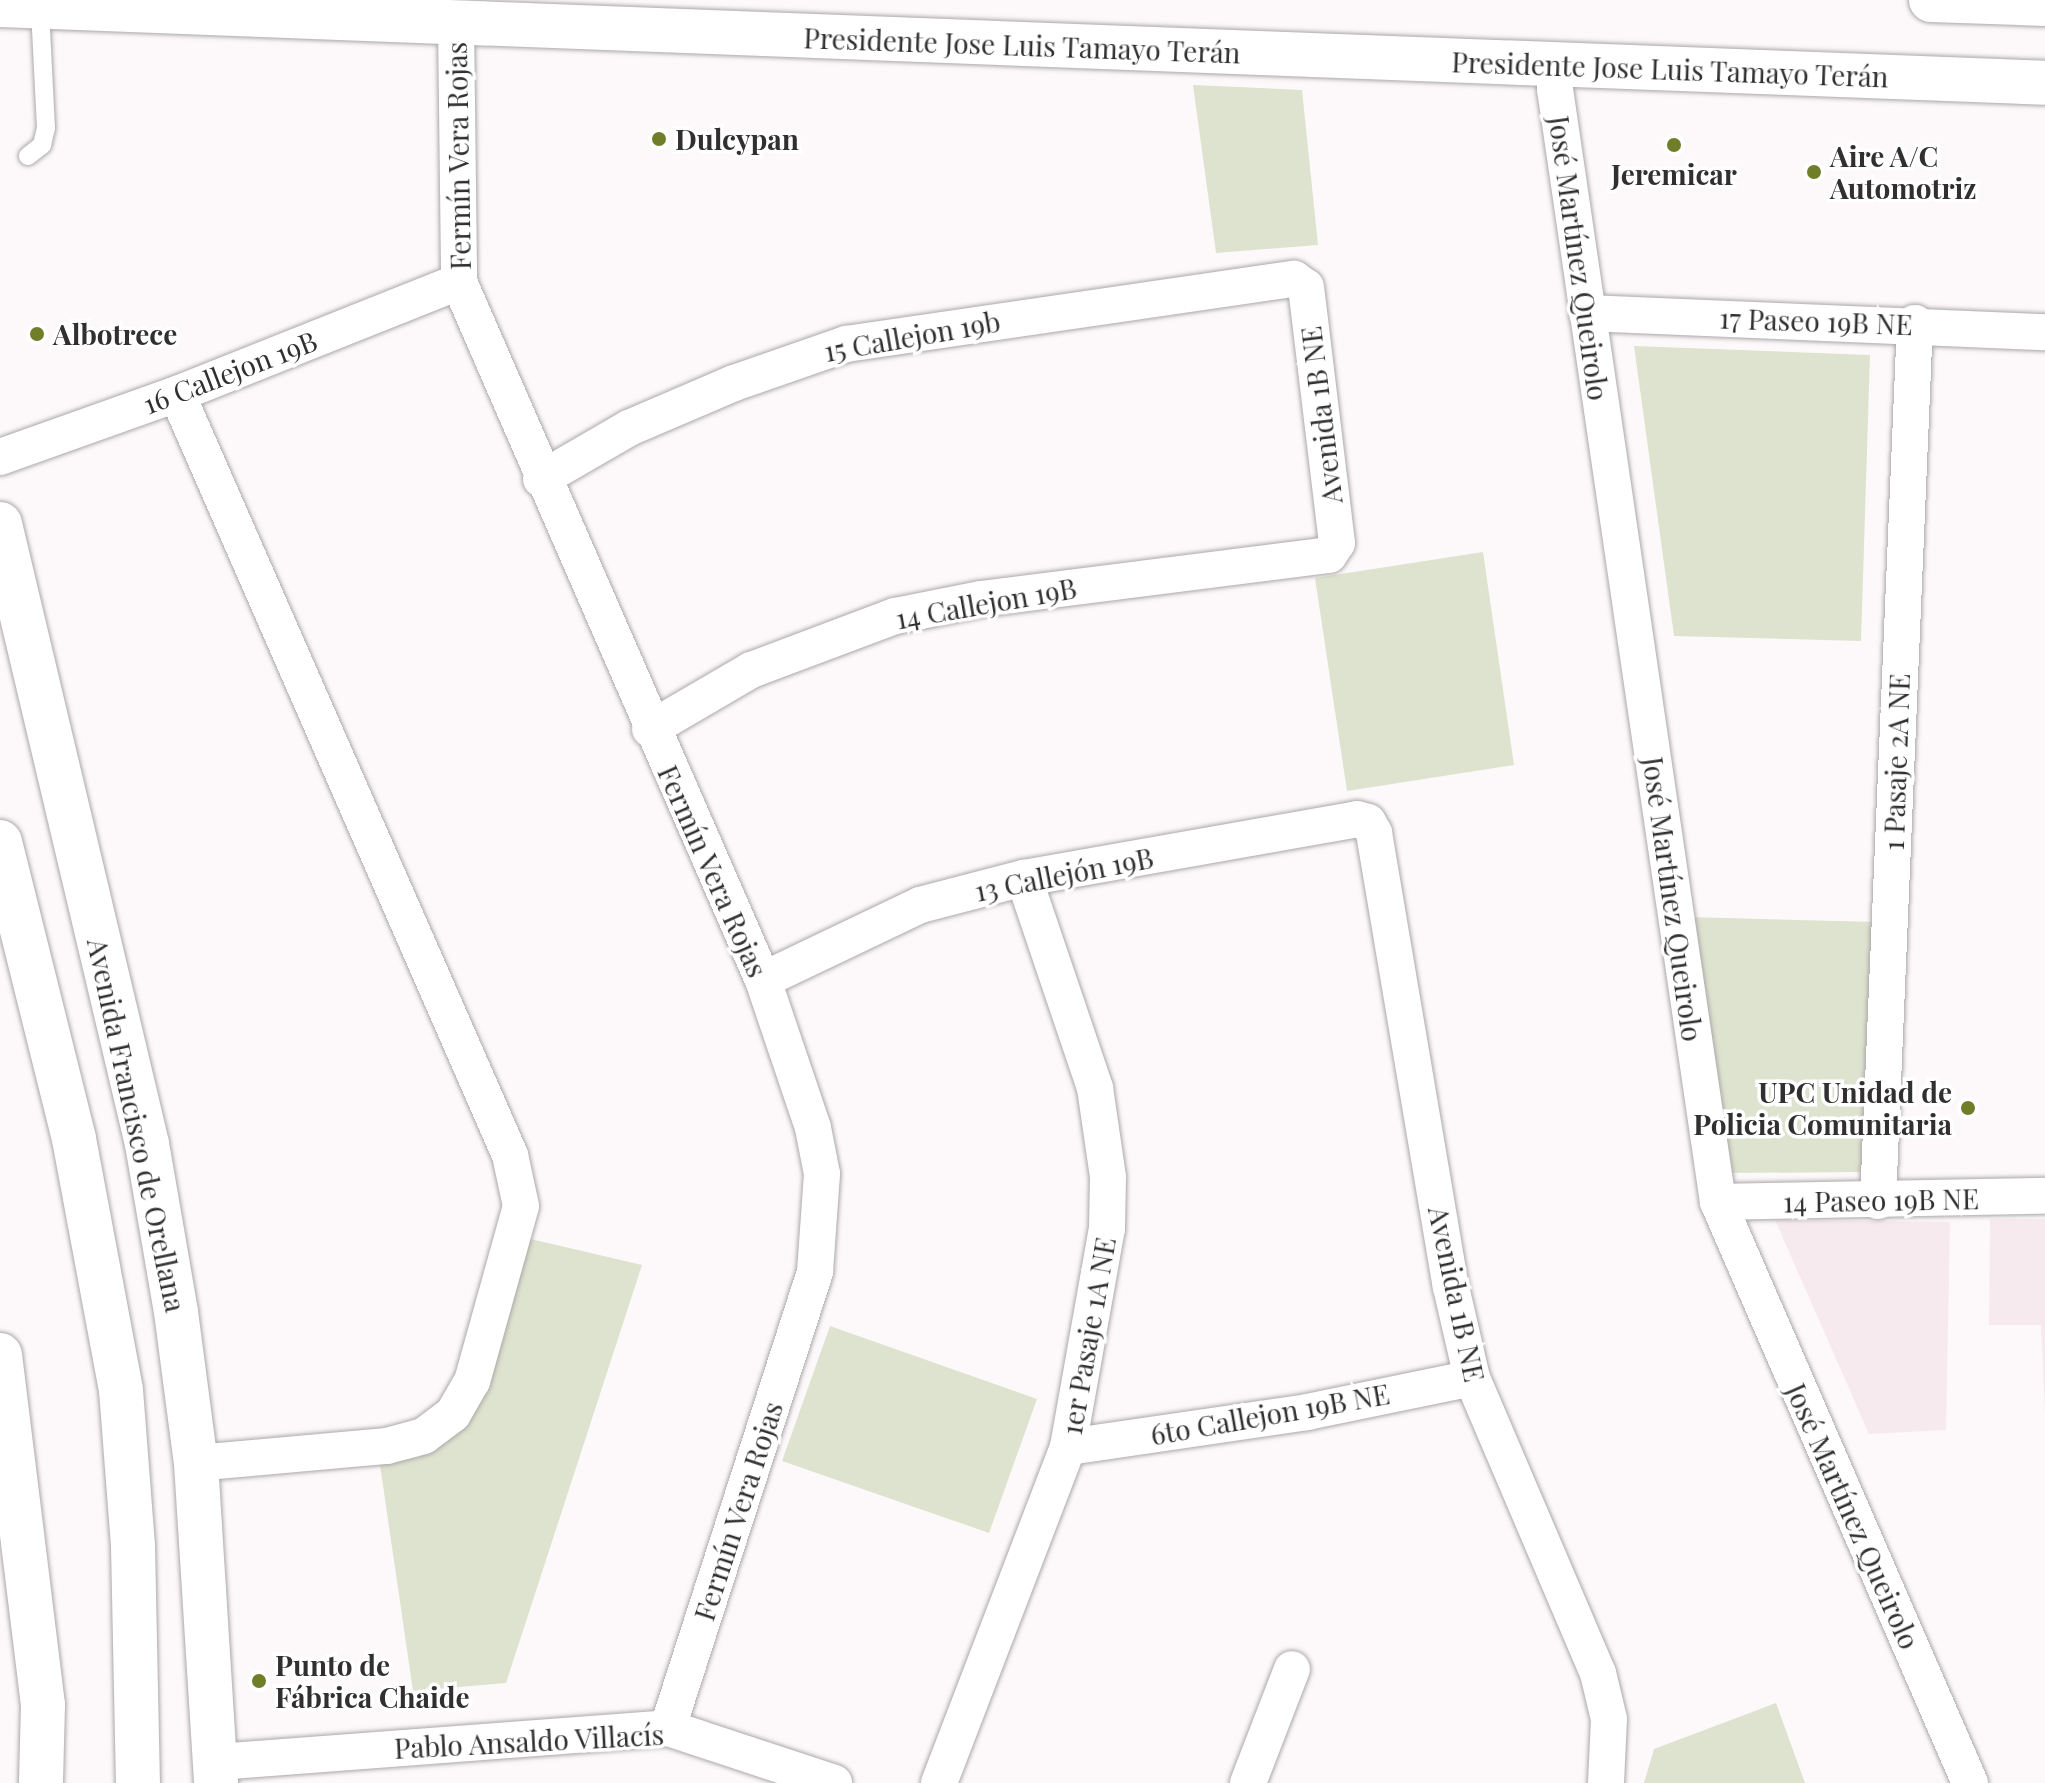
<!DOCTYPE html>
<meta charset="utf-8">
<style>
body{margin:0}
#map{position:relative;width:2045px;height:1783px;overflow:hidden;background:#fdf9fa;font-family:"Playfair Display",serif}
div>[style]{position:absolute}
.built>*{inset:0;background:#f7eaee}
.green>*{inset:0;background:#dee3cf}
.roads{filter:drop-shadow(0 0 2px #aca8a9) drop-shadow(0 0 2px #aca8a9)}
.service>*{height:18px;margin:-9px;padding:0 9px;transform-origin:9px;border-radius:9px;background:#fff}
.minor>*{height:36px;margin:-18px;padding:0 18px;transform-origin:18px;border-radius:18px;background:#fff}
.secondary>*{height:44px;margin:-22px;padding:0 22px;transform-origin:22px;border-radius:22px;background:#fff}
.primary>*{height:44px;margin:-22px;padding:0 22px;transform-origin:22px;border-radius:22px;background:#fff}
.trunk>*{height:44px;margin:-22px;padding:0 22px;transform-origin:22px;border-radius:22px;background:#fff}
.dots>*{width:22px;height:22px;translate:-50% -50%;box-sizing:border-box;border:4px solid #fff;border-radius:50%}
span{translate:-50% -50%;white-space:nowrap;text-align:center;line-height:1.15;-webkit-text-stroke:7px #fff;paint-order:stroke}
.street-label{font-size:28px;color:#312f30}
.poi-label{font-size:28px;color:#312f30;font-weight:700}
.left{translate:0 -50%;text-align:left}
.right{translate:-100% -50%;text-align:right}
</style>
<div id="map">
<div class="built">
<i style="clip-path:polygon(1990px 1219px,2045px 1219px,2045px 1414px,2041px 1325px,1989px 1325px)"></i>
<i style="clip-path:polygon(1775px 1220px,1950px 1222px,1946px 1430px,1869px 1434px)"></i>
</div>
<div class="green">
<i style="clip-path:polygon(1193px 85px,1302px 90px,1318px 245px,1216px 253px)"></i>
<i style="clip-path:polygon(1634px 346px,1870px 355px,1861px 641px,1674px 636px)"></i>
<i style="clip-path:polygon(1483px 552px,1514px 765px,1347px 791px,1315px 578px)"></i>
<i style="clip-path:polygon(1688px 917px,1877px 922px,1864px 1172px,1727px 1173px)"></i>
<i style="clip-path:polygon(522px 1237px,642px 1265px,506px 1683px,413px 1691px,380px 1465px,419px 1457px,444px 1438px)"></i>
<i style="clip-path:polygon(830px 1326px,1037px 1399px,989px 1533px,782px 1461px)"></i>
<i style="clip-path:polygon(1776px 1703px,1805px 1783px,1644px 1783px,1654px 1749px)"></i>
</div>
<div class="roads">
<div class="service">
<i style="left:28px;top:156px;width:18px;rotate:-38deg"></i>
<i style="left:42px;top:145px;width:17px;rotate:-77deg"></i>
<i style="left:46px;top:128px;width:120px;rotate:-92.9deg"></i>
</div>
<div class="minor">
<i style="left:456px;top:23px;width:259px;rotate:89.3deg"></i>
<i style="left:459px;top:282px;width:761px;rotate:66.47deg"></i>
<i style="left:763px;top:980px;width:156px;rotate:71.3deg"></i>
<i style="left:813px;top:1128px;width:47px;rotate:78.9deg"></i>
<i style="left:822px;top:1174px;width:98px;rotate:94.1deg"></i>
<i style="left:815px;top:1272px;width:479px;rotate:107.9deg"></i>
<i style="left:1555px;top:65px;width:24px;rotate:90deg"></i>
<i style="left:1555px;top:89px;width:1125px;rotate:81.67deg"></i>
<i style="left:1718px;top:1202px;width:633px;rotate:66.55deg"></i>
<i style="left:1587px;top:313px;width:458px;rotate:2.4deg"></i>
<i style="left:177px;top:394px;width:831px;rotate:66.37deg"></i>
<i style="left:510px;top:1155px;width:52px;rotate:77.8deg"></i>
<i style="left:521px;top:1206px;width:182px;rotate:105.6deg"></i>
<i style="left:472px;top:1381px;width:38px;rotate:120deg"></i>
<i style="left:453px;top:1414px;width:36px;rotate:143deg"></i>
<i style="left:424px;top:1436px;width:39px;rotate:165deg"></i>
<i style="left:386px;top:1446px;width:191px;rotate:174.9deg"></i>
<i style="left:0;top:457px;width:188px;rotate:-19.6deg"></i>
<i style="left:177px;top:394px;width:303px;rotate:-21.7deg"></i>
<i style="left:541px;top:479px;width:102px;rotate:-30.1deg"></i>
<i style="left:629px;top:428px;width:114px;rotate:-23.2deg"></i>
<i style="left:734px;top:383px;width:119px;rotate:-19.2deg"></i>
<i style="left:846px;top:344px;width:453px;rotate:-8.3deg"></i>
<i style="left:1294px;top:279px;width:14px;rotate:34deg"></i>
<i style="left:1306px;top:287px;width:258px;rotate:83.1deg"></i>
<i style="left:1337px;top:543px;width:14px;rotate:124deg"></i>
<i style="left:1329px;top:555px;width:351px;rotate:172.8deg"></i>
<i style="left:981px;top:599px;width:88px;rotate:168.8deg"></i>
<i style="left:895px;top:616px;width:154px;rotate:159.4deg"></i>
<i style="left:751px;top:670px;width:117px;rotate:149.7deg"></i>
<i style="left:763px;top:980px;width:174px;rotate:-25.5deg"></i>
<i style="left:920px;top:905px;width:107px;rotate:-14.6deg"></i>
<i style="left:1024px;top:878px;width:338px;rotate:-10deg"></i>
<i style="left:1357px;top:819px;width:11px;rotate:15deg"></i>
<i style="left:1368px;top:822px;width:13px;rotate:61deg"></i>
<i style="left:1374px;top:833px;width:460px;rotate:80.4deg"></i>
<i style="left:1451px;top:1287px;width:93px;rotate:77deg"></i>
<i style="left:1472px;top:1378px;width:321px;rotate:66.9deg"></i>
<i style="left:1598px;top:1673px;width:47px;rotate:76.6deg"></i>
<i style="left:1609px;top:1719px;width:64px;rotate:92.7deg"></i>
<i style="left:1878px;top:1201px;width:879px;rotate:-87.59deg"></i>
<i style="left:1718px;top:1202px;width:327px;rotate:-1.1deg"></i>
<i style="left:1068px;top:1447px;width:242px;rotate:-8.3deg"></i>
<i style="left:1307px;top:1412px;width:168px;rotate:-11.6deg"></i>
<i style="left:217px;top:1762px;width:452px;rotate:-4.3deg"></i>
<i style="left:668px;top:1728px;width:175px;rotate:18.3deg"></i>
<i style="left:939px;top:1783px;width:360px;rotate:-69deg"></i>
<i style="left:1068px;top:1447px;width:221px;rotate:-79.9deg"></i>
<i style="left:1107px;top:1229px;width:52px;rotate:-88.9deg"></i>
<i style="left:1108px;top:1177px;width:90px;rotate:-98.3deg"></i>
<i style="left:1095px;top:1088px;width:222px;rotate:-108.7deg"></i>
<i style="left:1248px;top:1783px;width:122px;rotate:-68.9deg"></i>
</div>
<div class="secondary">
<i style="left:1931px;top:0;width:114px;rotate:2deg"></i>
<i style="left:0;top:5px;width:2046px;rotate:2.18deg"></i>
</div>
<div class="primary">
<i style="left:0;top:524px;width:637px;rotate:76.66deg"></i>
<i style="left:147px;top:1144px;width:170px;rotate:80.2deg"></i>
<i style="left:176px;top:1312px;width:152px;rotate:82.5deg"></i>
<i style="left:196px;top:1463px;width:321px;rotate:86.4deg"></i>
</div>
<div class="trunk">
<i style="left:0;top:842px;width:306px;rotate:76deg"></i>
<i style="left:74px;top:1139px;width:255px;rotate:79.4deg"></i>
<i style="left:121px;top:1390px;width:156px;rotate:85.6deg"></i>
<i style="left:133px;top:1546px;width:237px;rotate:88.8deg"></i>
<i style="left:0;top:1355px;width:353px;rotate:83deg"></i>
<i style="left:43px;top:1705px;width:78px;rotate:91.5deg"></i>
</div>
</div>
<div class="dots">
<i style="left:659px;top:139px;background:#707d29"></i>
<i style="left:1674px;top:145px;background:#707d29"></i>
<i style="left:1814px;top:172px;background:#707d29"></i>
<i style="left:37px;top:334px;background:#707d29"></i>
<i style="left:1968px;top:1108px;background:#707d29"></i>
<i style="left:259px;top:1681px;background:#707d29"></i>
</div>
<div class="street-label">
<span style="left:1022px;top:45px;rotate:2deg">Presidente Jose Luis Tamayo Terán</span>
<span style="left:1670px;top:69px;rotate:2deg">Presidente Jose Luis Tamayo Terán</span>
<span style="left:458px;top:156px;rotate:-91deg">Fermín Vera Rojas</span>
<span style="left:1579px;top:258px;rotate:82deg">José Martínez Queirolo</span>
<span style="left:1816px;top:321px;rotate:2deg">17 Paseo 19B NE</span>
<span style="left:912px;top:336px;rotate:-10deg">15 Callejon 19b</span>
<span style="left:230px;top:372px;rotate:-21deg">16 Callejon 19B</span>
<span style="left:1321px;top:415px;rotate:-97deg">Avenida 1B NE</span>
<span style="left:986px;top:603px;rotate:-10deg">14 Callejon 19B</span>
<span style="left:1896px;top:762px;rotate:-88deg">1 Pasaje 2A NE</span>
<span style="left:713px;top:871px;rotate:66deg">Fermín Vera Rojas</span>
<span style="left:1064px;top:874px;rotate:-11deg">13 Callejón 19B</span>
<span style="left:1673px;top:899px;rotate:82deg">José Martínez Queirolo</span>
<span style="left:137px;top:1125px;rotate:78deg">Avenida Francisco de Orellana</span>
<span style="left:1881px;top:1200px;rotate:-1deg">14 Paseo 19B NE</span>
<span style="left:1457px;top:1294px;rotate:78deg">Avenida 1B NE</span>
<span style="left:1088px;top:1336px;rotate:-80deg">1er Pasaje 1A NE</span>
<span style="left:1270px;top:1414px;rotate:-10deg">6to Callejon 19B NE</span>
<span style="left:738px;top:1511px;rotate:-72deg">Fermín Vera Rojas</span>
<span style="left:1853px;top:1516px;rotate:66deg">José Martínez Queirolo</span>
<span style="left:529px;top:1741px;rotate:-3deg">Pablo Ansaldo Villacís</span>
</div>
<div class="poi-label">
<span class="left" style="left:675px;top:139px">Dulcypan</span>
<span class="left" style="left:1830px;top:172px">Aire A/C<br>Automotriz</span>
<span style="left:1674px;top:174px">Jeremicar</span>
<span class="left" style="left:53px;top:334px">Albotrece</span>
<span class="right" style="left:1952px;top:1108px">UPC Unidad de<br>Policia Comunitaria</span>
<span class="left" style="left:275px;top:1681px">Punto de<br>Fábrica Chaide</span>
</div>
</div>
